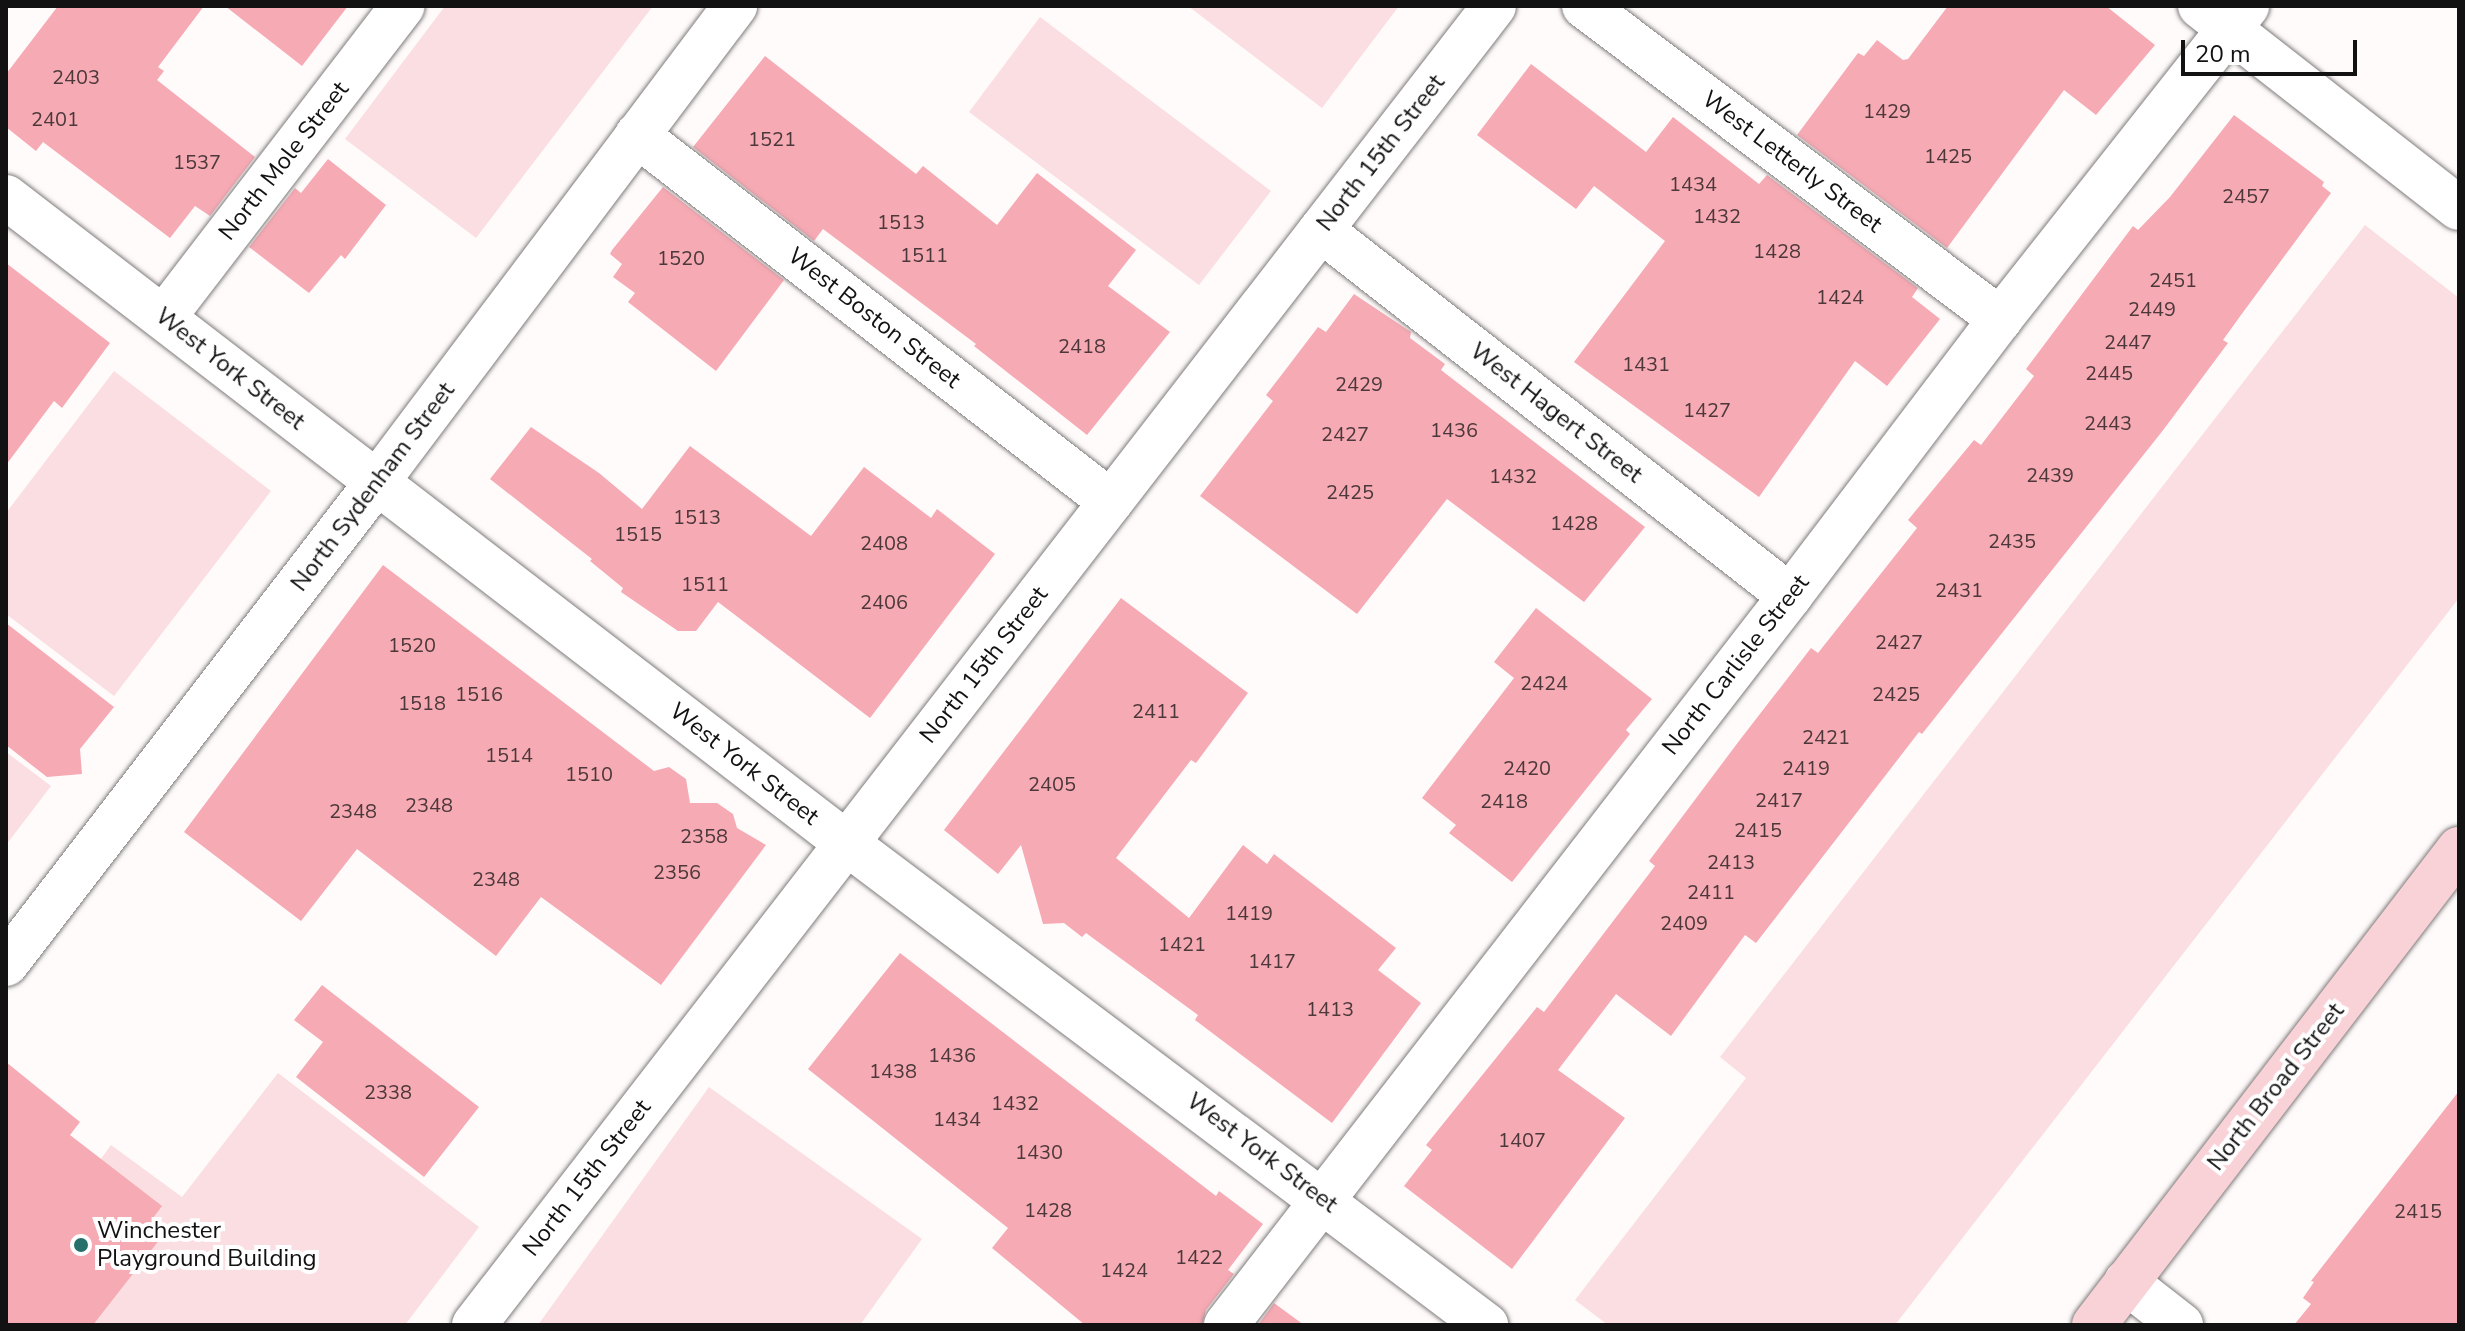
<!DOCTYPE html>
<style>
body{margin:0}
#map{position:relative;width:2465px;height:1331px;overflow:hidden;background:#fffbfb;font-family:"Nunito Sans",sans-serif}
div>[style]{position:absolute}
.green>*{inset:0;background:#fbdee1}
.building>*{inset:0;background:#f6aab4}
.roads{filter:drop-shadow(0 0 2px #807c7c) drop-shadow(0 0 2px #807c7c)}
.minor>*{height:44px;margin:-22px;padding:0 22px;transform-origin:22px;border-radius:22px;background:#fff}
.tertiary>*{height:44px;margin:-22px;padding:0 22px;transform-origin:22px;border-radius:22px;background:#fff}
.primary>*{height:44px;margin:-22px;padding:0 22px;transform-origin:22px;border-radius:22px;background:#f8d2d7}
.dots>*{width:22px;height:22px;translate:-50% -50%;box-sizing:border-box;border:4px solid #fff;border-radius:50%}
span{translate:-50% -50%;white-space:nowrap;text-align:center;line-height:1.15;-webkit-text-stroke:8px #fff;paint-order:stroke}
.number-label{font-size:20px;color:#4c383a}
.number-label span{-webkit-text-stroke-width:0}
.street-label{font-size:24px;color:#131212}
.poi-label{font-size:24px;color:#131212}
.left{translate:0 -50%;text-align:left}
.frame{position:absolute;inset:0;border:8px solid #131212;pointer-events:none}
.scale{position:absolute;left:2181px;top:40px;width:176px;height:36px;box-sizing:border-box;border:4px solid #131212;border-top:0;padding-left:10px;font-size:24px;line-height:28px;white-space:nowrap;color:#131212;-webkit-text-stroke:6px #fff;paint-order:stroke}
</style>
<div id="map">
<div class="green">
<i style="clip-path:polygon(445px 6px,653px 6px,476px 238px,345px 139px)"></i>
<i style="clip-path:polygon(1188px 6px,1399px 6px,1322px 108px)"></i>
<i style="clip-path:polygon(1040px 17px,1271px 191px,1199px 285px,969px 112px)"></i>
<i style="clip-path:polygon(2365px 225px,2459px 298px,2459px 598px,1895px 1325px,1608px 1325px,1575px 1300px,1746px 1078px,1720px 1057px)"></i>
<i style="clip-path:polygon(114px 371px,271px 491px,114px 696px,6px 614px,6px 513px)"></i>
<i style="clip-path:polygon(6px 752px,51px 786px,6px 845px)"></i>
<i style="clip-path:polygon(278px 1073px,479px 1227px,405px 1325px,6px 1325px,6px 1137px,79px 1189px,111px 1145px,182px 1197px)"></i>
<i style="clip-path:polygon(709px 1087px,922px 1239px,860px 1325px,538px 1325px)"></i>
</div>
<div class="building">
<i style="clip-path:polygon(58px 6px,204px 6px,158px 67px,164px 71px,157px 80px,255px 157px,210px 216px,195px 206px,170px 238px,43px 142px,36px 151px,6px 127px,6px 74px)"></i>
<i style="clip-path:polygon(225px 6px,348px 6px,302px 66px)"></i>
<i style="clip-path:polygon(1948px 6px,2106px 6px,2155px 45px,2096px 115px,2064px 90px,1947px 248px,1797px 135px,1858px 53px,1864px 56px,1877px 40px,1903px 60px,1908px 59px)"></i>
<i style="clip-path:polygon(765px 56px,916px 174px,923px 166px,997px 225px,1037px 173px,1136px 250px,1108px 286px,1170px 332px,1087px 435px,974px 346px,976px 344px,823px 229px,814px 241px,693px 147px)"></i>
<i style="clip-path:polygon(1531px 64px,1646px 152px,1673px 117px,1759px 184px,1767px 175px,1918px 288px,1912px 297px,1940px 319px,1887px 386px,1855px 361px,1759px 497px,1574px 362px,1665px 241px,1594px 186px,1576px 209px,1477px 135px)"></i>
<i style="clip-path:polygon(2234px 115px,2324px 182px,2322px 186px,2331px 193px,2241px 315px,2223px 340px,2228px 343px,2164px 429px,1922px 734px,1919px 732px,1756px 943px,1745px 935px,1671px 1036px,1616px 994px,1558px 1070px,1625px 1118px,1512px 1269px,1404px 1186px,1432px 1150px,1426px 1145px,1537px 1007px,1544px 1012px,1655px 866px,1649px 861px,1739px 741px,1811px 648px,1818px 653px,1917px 528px,1908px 520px,1974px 440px,1981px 445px,2034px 376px,2026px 369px,2133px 226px,2138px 230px,2170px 197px)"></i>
<i style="clip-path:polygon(328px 159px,386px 205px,345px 259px,341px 255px,309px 293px,249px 247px,295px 188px,301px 193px)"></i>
<i style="clip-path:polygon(663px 187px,784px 280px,716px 371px,628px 302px,635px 293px,613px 277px,622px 264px,610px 254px,612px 250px)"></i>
<i style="clip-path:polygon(6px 263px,110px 343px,62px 408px,54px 401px,6px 465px)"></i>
<i style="clip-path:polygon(1354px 294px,1411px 332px,1410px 338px,1445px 364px,1441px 370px,1645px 527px,1584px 602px,1447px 499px,1357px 614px,1200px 496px,1273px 401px,1266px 395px,1283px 373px,1318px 327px,1326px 332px)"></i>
<i style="clip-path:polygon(531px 427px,599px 473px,642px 509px,690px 446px,811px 536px,864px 467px,931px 518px,937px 509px,995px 554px,870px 718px,718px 602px,696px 631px,678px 631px,621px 592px,623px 588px,590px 561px,592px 559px,490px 479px)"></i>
<i style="clip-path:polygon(383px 565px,654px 771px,669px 767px,686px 779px,690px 803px,717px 803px,733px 814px,737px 828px,766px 845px,661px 985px,541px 897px,496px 956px,357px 849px,301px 921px,184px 832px)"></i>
<i style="clip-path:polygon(1121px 598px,1248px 693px,1196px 763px,1191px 760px,1116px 858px,1189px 918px,1243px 845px,1267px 864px,1274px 854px,1396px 948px,1378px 970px,1421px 1003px,1332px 1123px,1195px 1020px,1198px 1015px,1086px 933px,1082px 937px,1064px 923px,1043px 924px,1021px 845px,998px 874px,944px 830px)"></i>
<i style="clip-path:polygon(1536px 608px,1652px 699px,1626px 730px,1630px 734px,1512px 882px,1449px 833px,1456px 825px,1422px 798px,1514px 678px,1494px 662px)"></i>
<i style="clip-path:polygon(6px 623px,114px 707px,80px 749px,82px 774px,47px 777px,6px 745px)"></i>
<i style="clip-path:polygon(900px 953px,1216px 1196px,1219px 1191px,1263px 1224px,1228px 1270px,1234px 1274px,1206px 1310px,1202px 1325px,1085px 1325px,992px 1248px,1008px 1228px,808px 1069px)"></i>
<i style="clip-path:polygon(322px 985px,479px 1107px,424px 1177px,296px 1077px,323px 1042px,294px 1020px)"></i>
<i style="clip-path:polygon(6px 1062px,80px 1122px,70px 1135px,162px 1206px,153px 1218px,167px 1230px,93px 1325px,6px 1325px)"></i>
<i style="clip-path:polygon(2459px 1091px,2459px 1325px,2294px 1325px,2311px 1304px,2303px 1298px,2314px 1282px,2311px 1281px)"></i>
<i style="clip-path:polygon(1274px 1303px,1304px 1325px,1258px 1325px)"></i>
</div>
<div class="roads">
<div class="minor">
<i style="left:1584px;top:6px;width:521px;rotate:36.96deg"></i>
<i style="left:2200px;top:6px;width:328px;rotate:38deg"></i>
<i style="left:637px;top:135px;width:599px;rotate:37.75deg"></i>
<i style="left:1321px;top:230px;width:595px;rotate:37.97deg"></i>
<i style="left:164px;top:317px;width:392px;rotate:-52.5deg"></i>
<i style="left:6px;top:964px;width:608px;rotate:-52.41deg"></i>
<i style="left:377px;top:482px;width:596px;rotate:-53.05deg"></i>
<i style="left:2126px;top:1282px;width:70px;rotate:38deg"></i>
<i style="left:474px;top:1325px;width:1667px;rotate:-52.28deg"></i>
<i style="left:1226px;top:1325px;width:922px;rotate:-52.27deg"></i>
<i style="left:1790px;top:596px;width:348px;rotate:-52.8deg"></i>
<i style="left:2000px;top:319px;width:399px;rotate:-51.7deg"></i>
</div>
<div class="tertiary">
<i style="left:6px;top:197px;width:1058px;rotate:37.55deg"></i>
<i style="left:845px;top:842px;width:803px;rotate:37deg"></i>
</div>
<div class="primary">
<i style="left:2094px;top:1325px;width:600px;rotate:-52.52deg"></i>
</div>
</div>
<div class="dots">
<i style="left:81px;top:1245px;background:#26706c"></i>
</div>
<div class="number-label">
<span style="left:76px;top:77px">2403</span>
<span style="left:1887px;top:111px">1429</span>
<span style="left:55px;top:119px">2401</span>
<span style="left:772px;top:139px">1521</span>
<span style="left:1948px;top:156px">1425</span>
<span style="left:197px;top:162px">1537</span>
<span style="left:1693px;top:184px">1434</span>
<span style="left:2246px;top:196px">2457</span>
<span style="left:1717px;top:216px">1432</span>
<span style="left:901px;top:222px">1513</span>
<span style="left:1777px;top:251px">1428</span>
<span style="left:924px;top:255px">1511</span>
<span style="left:681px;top:258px">1520</span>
<span style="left:2173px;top:280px">2451</span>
<span style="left:1840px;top:297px">1424</span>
<span style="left:2152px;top:309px">2449</span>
<span style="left:2128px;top:342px">2447</span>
<span style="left:1082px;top:346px">2418</span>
<span style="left:1646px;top:364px">1431</span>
<span style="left:2109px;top:373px">2445</span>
<span style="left:1359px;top:384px">2429</span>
<span style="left:1707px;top:410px">1427</span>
<span style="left:2108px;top:423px">2443</span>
<span style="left:1454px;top:430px">1436</span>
<span style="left:1345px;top:434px">2427</span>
<span style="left:2050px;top:475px">2439</span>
<span style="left:1513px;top:476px">1432</span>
<span style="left:1350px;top:492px">2425</span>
<span style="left:697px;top:517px">1513</span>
<span style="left:1574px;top:523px">1428</span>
<span style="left:638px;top:534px">1515</span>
<span style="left:2012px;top:541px">2435</span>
<span style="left:884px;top:543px">2408</span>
<span style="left:705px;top:584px">1511</span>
<span style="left:1959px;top:590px">2431</span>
<span style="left:884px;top:602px">2406</span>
<span style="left:1899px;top:642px">2427</span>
<span style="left:412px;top:645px">1520</span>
<span style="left:1544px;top:683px">2424</span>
<span style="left:479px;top:694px">1516</span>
<span style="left:1896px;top:694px">2425</span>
<span style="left:422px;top:703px">1518</span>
<span style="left:1156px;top:711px">2411</span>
<span style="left:1826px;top:737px">2421</span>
<span style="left:509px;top:755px">1514</span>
<span style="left:1527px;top:768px">2420</span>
<span style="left:1806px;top:768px">2419</span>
<span style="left:589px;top:774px">1510</span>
<span style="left:1052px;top:784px">2405</span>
<span style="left:1779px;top:800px">2417</span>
<span style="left:1504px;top:801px">2418</span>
<span style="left:429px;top:805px">2348</span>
<span style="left:353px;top:811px">2348</span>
<span style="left:1758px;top:830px">2415</span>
<span style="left:704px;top:836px">2358</span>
<span style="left:1731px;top:862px">2413</span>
<span style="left:677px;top:872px">2356</span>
<span style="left:496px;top:879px">2348</span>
<span style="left:1711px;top:892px">2411</span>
<span style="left:1249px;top:913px">1419</span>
<span style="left:1684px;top:923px">2409</span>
<span style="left:1182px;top:944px">1421</span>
<span style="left:1272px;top:961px">1417</span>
<span style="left:1330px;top:1009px">1413</span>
<span style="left:952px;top:1055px">1436</span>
<span style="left:893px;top:1071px">1438</span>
<span style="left:388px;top:1092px">2338</span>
<span style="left:1015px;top:1103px">1432</span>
<span style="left:957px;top:1119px">1434</span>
<span style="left:1522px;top:1140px">1407</span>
<span style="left:1039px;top:1152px">1430</span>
<span style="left:1048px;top:1210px">1428</span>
<span style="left:2418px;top:1211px">2415</span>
<span style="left:1199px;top:1257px">1422</span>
<span style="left:1124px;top:1270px">1424</span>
</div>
<div class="street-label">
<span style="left:1381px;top:153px;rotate:-52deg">North 15th Street</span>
<span style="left:284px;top:161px;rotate:-52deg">North Mole Street</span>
<span style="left:1792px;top:162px;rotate:37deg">West Letterly Street</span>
<span style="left:874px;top:318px;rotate:38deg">West Boston Street</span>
<span style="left:230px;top:369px;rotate:38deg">West York Street</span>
<span style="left:1556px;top:413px;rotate:38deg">West Hagert Street</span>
<span style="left:373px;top:487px;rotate:-53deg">North Sydenham Street</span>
<span style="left:984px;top:665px;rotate:-52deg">North 15th Street</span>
<span style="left:1736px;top:665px;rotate:-52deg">North Carlisle Street</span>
<span style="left:744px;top:764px;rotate:38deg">West York Street</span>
<span style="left:2276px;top:1087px;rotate:-52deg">North Broad Street</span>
<span style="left:1262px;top:1153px;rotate:37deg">West York Street</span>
<span style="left:587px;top:1178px;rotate:-52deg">North 15th Street</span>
</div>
<div class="poi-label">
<span class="left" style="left:97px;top:1245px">Winchester<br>Playground Building</span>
</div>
<div class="frame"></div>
<div class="scale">20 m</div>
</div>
